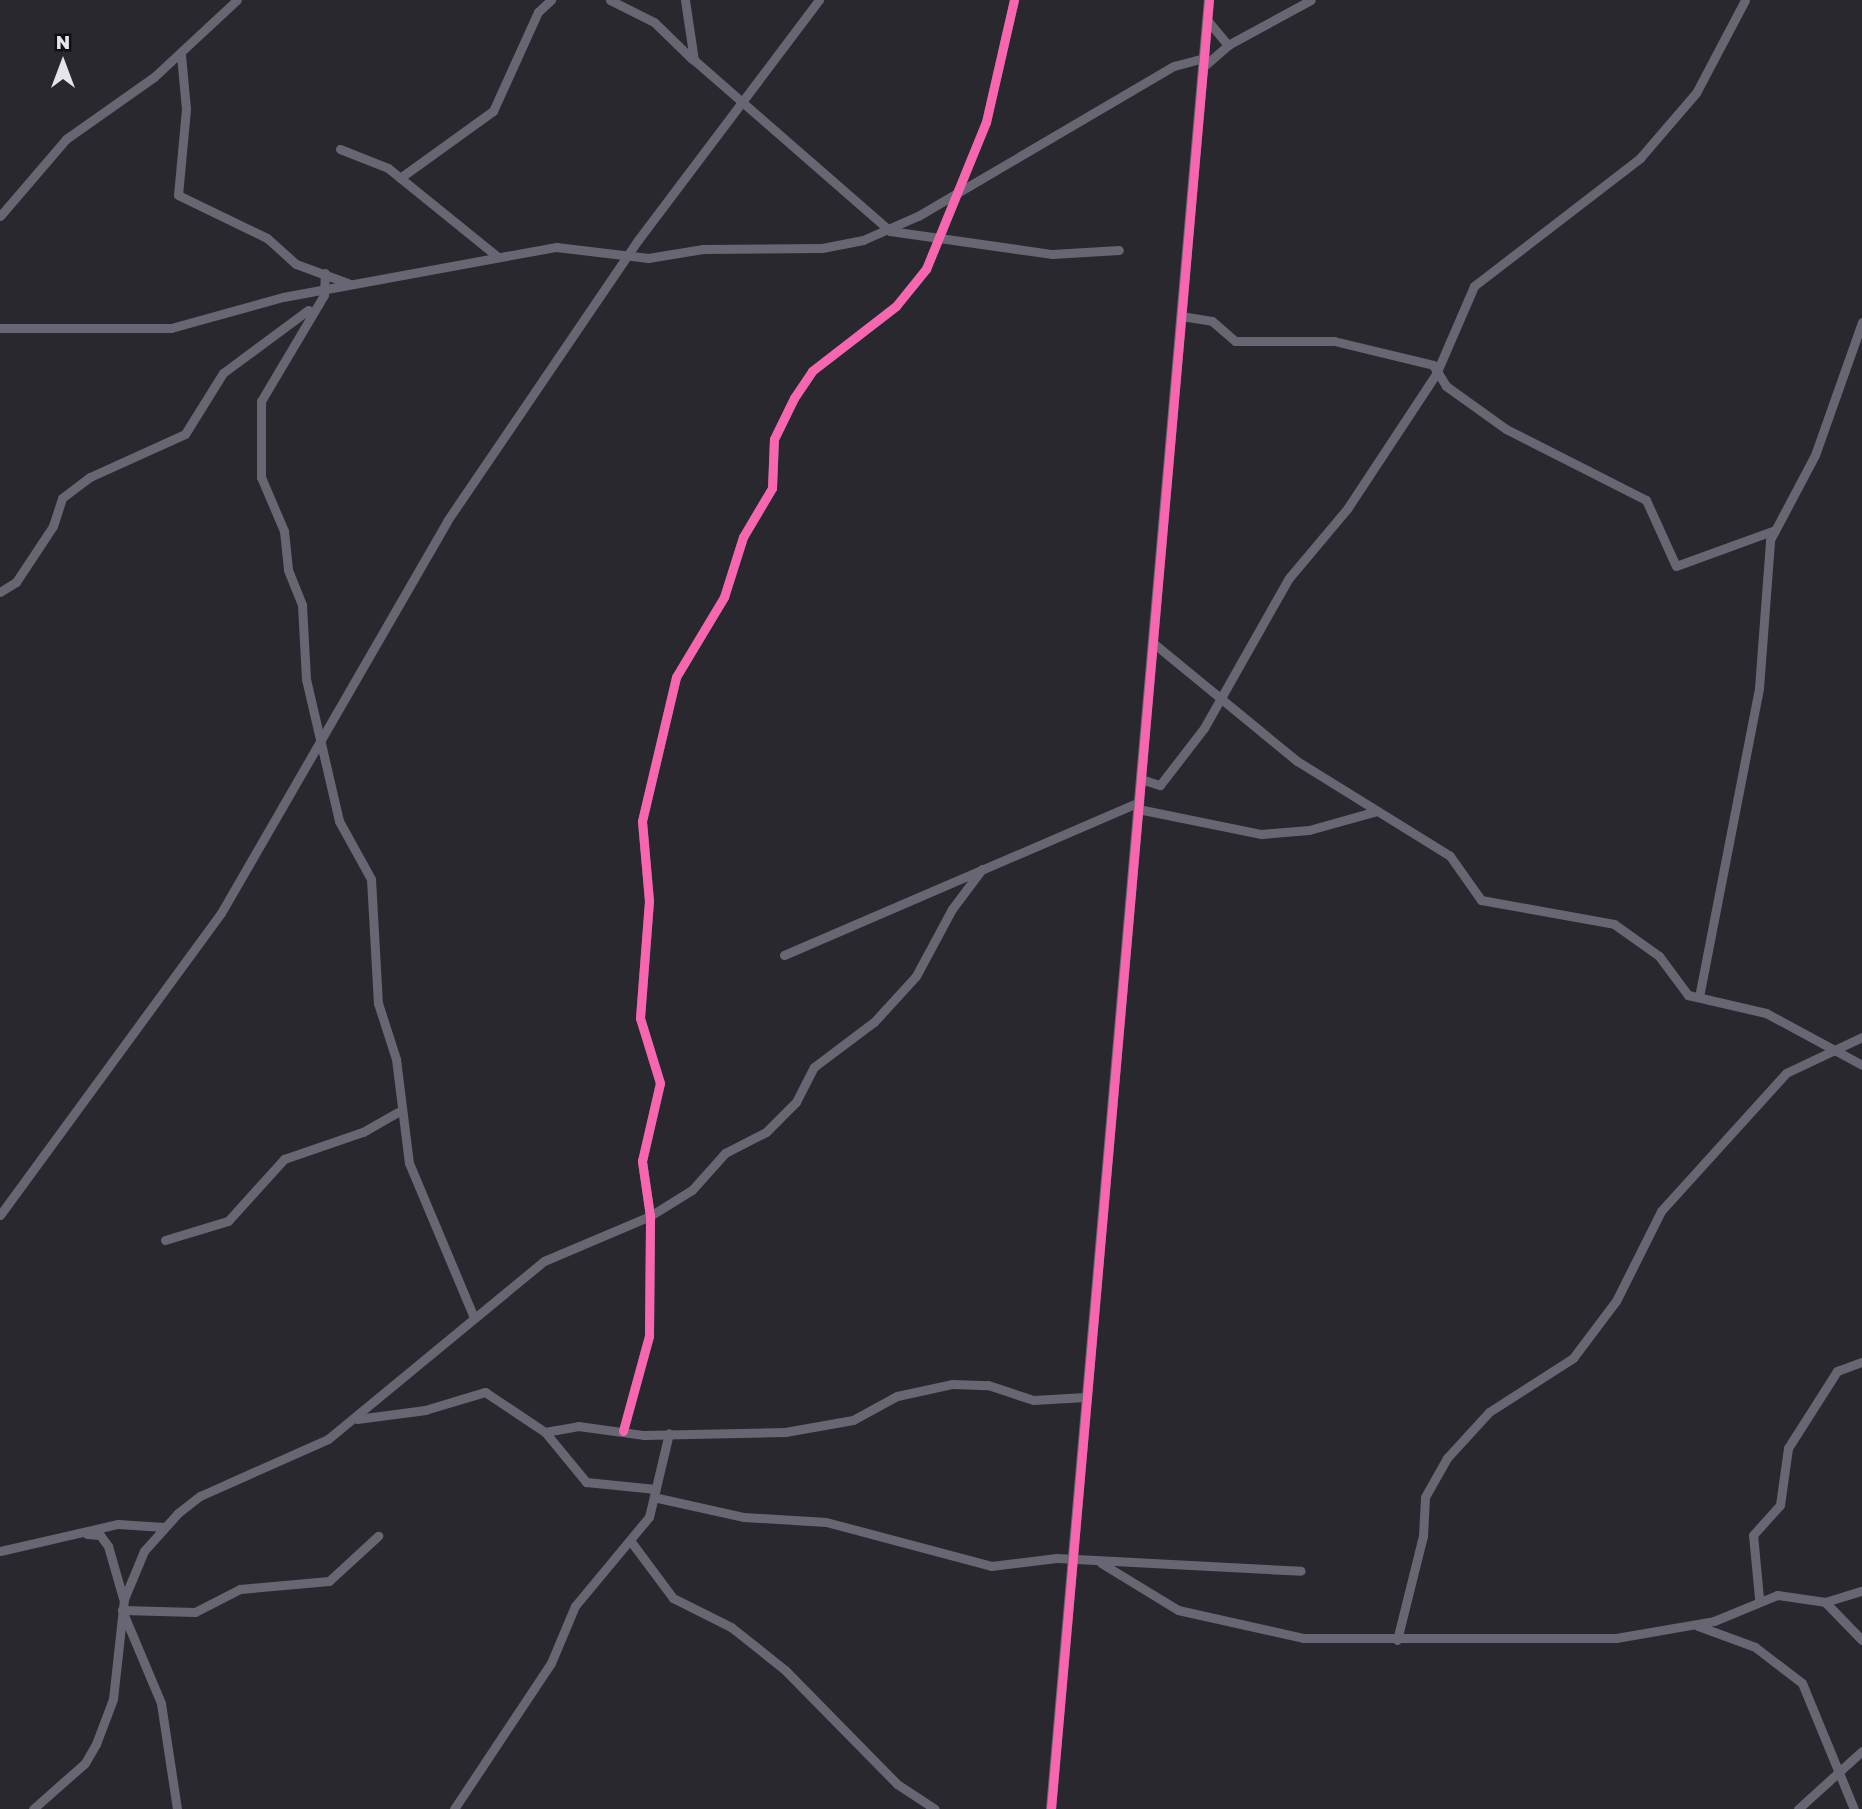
<!DOCTYPE html>
<style>
body{margin:0}
#map{position:relative;width:1862px;height:1809px;overflow:hidden;background:#29282e;font-family:"Golos Text",sans-serif}
div>[style]{position:absolute}
.minor>*{height:9px;margin:-4.5px;padding:0 4.5px;transform-origin:4.5px;border-radius:4.5px;background:#686672}
.tertiary>*{height:10px;margin:-5px;padding:0 5px;transform-origin:5px;border-radius:5px;background:#686672}
.cycleway>*{height:9px;margin:-4.5px;padding:0 4.5px;transform-origin:4.5px;border-radius:4.5px;background:#f766af}
span{translate:-50% -50%;white-space:nowrap;text-align:center;line-height:1.15;-webkit-text-stroke:6px #101014;paint-order:stroke}
.north{position:absolute;left:28px;top:28px;width:70px;height:70px;-webkit-text-stroke:5px #101014;paint-order:stroke;rotate:0deg;font-size:19px;font-weight:700;line-height:28px;text-align:center;color:#e5e5ec}
.north::after{content:'';display:block;margin:auto;width:24px;height:32px;background:#e5e5ec;clip-path:polygon(50% 0,100% 100%,50% 72%,0 100%)}
</style>
<div id="map">
<div class="minor">
<i style="left:610px;top:0;width:49px;rotate:26.6deg"></i>
<i style="left:654px;top:22px;width:53px;rotate:44.2deg"></i>
<i style="left:685px;top:0;width:61px;rotate:81.5deg"></i>
<i style="left:694px;top:60px;width:260px;rotate:41.1deg"></i>
<i style="left:890px;top:231px;width:164px;rotate:8.1deg"></i>
<i style="left:1052px;top:254px;width:67px;rotate:-3.4deg"></i>
<i style="left:1207px;top:20px;width:33px;rotate:50deg"></i>
<i style="left:181px;top:55px;width:54px;rotate:84.7deg"></i>
<i style="left:186px;top:109px;width:86px;rotate:95.3deg"></i>
<i style="left:178px;top:195px;width:99px;rotate:25.8deg"></i>
<i style="left:267px;top:238px;width:39px;rotate:42deg"></i>
<i style="left:296px;top:264px;width:55px;rotate:20.1deg"></i>
<i style="left:1203px;top:67px;width:33px;rotate:-41deg"></i>
<i style="left:1228px;top:45px;width:94px;rotate:-28.5deg"></i>
<i style="left:340px;top:149px;width:52px;rotate:21.6deg"></i>
<i style="left:388px;top:168px;width:141px;rotate:39deg"></i>
<i style="left:400px;top:178px;width:115px;rotate:-35.8deg"></i>
<i style="left:493px;top:111px;width:109px;rotate:-65.6deg"></i>
<i style="left:538px;top:12px;width:18px;rotate:-43deg"></i>
<i style="left:0;top:216px;width:101px;rotate:-49.4deg"></i>
<i style="left:66px;top:139px;width:108px;rotate:-35.2deg"></i>
<i style="left:154px;top:77px;width:113px;rotate:-42.9deg"></i>
<i style="left:325px;top:273px;width:22px;rotate:93deg"></i>
<i style="left:324px;top:295px;width:123px;rotate:120.7deg"></i>
<i style="left:261px;top:401px;width:76px;rotate:90deg"></i>
<i style="left:261px;top:477px;width:59px;rotate:66.9deg"></i>
<i style="left:284px;top:531px;width:39px;rotate:84deg"></i>
<i style="left:288px;top:570px;width:38px;rotate:68deg"></i>
<i style="left:302px;top:605px;width:74px;rotate:86.9deg"></i>
<i style="left:306px;top:679px;width:146px;rotate:76.9deg"></i>
<i style="left:339px;top:821px;width:66px;rotate:61.1deg"></i>
<i style="left:371px;top:879px;width:124px;rotate:86.8deg"></i>
<i style="left:378px;top:1003px;width:59px;rotate:72.2deg"></i>
<i style="left:396px;top:1059px;width:105px;rotate:82.9deg"></i>
<i style="left:409px;top:1163px;width:168px;rotate:67.2deg"></i>
<i style="left:1181px;top:316px;width:31px;rotate:9deg"></i>
<i style="left:1212px;top:321px;width:30px;rotate:41deg"></i>
<i style="left:1235px;top:341px;width:99px"></i>
<i style="left:1334px;top:341px;width:102px;rotate:13.6deg"></i>
<i style="left:1433px;top:365px;width:25px;rotate:58deg"></i>
<i style="left:1446px;top:386px;width:74px;rotate:35.6deg"></i>
<i style="left:1506px;top:429px;width:157px;rotate:26.9deg"></i>
<i style="left:1646px;top:500px;width:72px;rotate:65.6deg"></i>
<i style="left:1676px;top:566px;width:102px;rotate:-20deg"></i>
<i style="left:0;top:328px;width:171px"></i>
<i style="left:171px;top:328px;width:116px;rotate:-15.5deg"></i>
<i style="left:283px;top:297px;width:278px;rotate:-10.4deg"></i>
<i style="left:556px;top:247px;width:93px;rotate:6.8deg"></i>
<i style="left:648px;top:258px;width:56px;rotate:-9.3deg"></i>
<i style="left:703px;top:249px;width:119px;rotate:-0.5deg"></i>
<i style="left:822px;top:248px;width:42px;rotate:-11deg"></i>
<i style="left:863px;top:240px;width:60px;rotate:-23.6deg"></i>
<i style="left:918px;top:216px;width:297px;rotate:-30.4deg"></i>
<i style="left:1174px;top:66px;width:30px;rotate:-15deg"></i>
<i style="left:0;top:592px;width:19px;rotate:-32deg"></i>
<i style="left:16px;top:582px;width:67px;rotate:-56.5deg"></i>
<i style="left:53px;top:526px;width:29px;rotate:-72deg"></i>
<i style="left:62px;top:498px;width:35px;rotate:-37deg"></i>
<i style="left:90px;top:477px;width:104px;rotate:-24.4deg"></i>
<i style="left:185px;top:434px;width:72px;rotate:-58.1deg"></i>
<i style="left:223px;top:373px;width:106px;rotate:-36.5deg"></i>
<i style="left:1152px;top:642px;width:188px;rotate:39.4deg"></i>
<i style="left:1297px;top:761px;width:180px;rotate:31.8deg"></i>
<i style="left:1450px;top:856px;width:54px;rotate:54.8deg"></i>
<i style="left:1481px;top:900px;width:135px;rotate:10.2deg"></i>
<i style="left:1614px;top:924px;width:55px;rotate:35.4deg"></i>
<i style="left:1659px;top:956px;width:49px;rotate:53.4deg"></i>
<i style="left:1688px;top:995px;width:80px;rotate:13deg"></i>
<i style="left:1766px;top:1013px;width:109px;rotate:28.4deg"></i>
<i style="left:1141px;top:779px;width:20px;rotate:18deg"></i>
<i style="left:1160px;top:785px;width:72px;rotate:-52.3deg"></i>
<i style="left:1204px;top:728px;width:172px;rotate:-60.5deg"></i>
<i style="left:1289px;top:578px;width:90px;rotate:-50deg"></i>
<i style="left:1347px;top:509px;width:162px;rotate:-56.6deg"></i>
<i style="left:1436px;top:374px;width:96px;rotate:-66.6deg"></i>
<i style="left:1474px;top:286px;width:210px;rotate:-37.6deg"></i>
<i style="left:1640px;top:158px;width:86px;rotate:-49.3deg"></i>
<i style="left:1696px;top:93px;width:105px;rotate:-62.2deg"></i>
<i style="left:1138px;top:809px;width:126px;rotate:11.5deg"></i>
<i style="left:1261px;top:834px;width:48px;rotate:-4.8deg"></i>
<i style="left:1309px;top:830px;width:71px;rotate:-15.6deg"></i>
<i style="left:784px;top:955px;width:387px;rotate:-23.3deg"></i>
<i style="left:1699px;top:997px;width:315px;rotate:-79deg"></i>
<i style="left:1759px;top:688px;width:148px;rotate:-85.7deg"></i>
<i style="left:1770px;top:540px;width:96px;rotate:-62.1deg"></i>
<i style="left:1815px;top:455px;width:141px;rotate:-70.5deg"></i>
<i style="left:0;top:1215px;width:374px;rotate:-53.8deg"></i>
<i style="left:221px;top:913px;width:452px;rotate:-60deg"></i>
<i style="left:447px;top:521px;width:340px;rotate:-55.8deg"></i>
<i style="left:638px;top:240px;width:301px;rotate:-53deg"></i>
<i style="left:165px;top:1240px;width:66px;rotate:-16.8deg"></i>
<i style="left:228px;top:1221px;width:84px;rotate:-47.9deg"></i>
<i style="left:284px;top:1159px;width:83px;rotate:-18.9deg"></i>
<i style="left:363px;top:1132px;width:40px;rotate:-29.7deg"></i>
<i style="left:357px;top:1419px;width:69px;rotate:-7.5deg"></i>
<i style="left:425px;top:1410px;width:63px;rotate:-16.7deg"></i>
<i style="left:485px;top:1392px;width:72px;rotate:33.7deg"></i>
<i style="left:545px;top:1432px;width:65px;rotate:50.6deg"></i>
<i style="left:586px;top:1482px;width:70px;rotate:5.7deg"></i>
<i style="left:623px;top:1431px;width:98px;rotate:-74.7deg"></i>
<i style="left:649px;top:1336px;width:120px;rotate:-89.5deg"></i>
<i style="left:650px;top:1216px;width:56px;rotate:-98.3deg"></i>
<i style="left:642px;top:1161px;width:80px;rotate:-77deg"></i>
<i style="left:660px;top:1083px;width:68px;rotate:-107.1deg"></i>
<i style="left:640px;top:1018px;width:117px;rotate:-85.6deg"></i>
<i style="left:649px;top:901px;width:80px;rotate:-95deg"></i>
<i style="left:642px;top:821px;width:148px;rotate:-76.7deg"></i>
<i style="left:676px;top:677px;width:93px;rotate:-59deg"></i>
<i style="left:724px;top:597px;width:63px;rotate:-72.4deg"></i>
<i style="left:743px;top:537px;width:57px;rotate:-59.4deg"></i>
<i style="left:772px;top:488px;width:49px;rotate:-87.7deg"></i>
<i style="left:774px;top:439px;width:46px;rotate:-64deg"></i>
<i style="left:794px;top:398px;width:32px;rotate:-56deg"></i>
<i style="left:812px;top:371px;width:106px;rotate:-37.7deg"></i>
<i style="left:896px;top:306px;width:48px;rotate:-51deg"></i>
<i style="left:926px;top:269px;width:159px;rotate:-67.8deg"></i>
<i style="left:986px;top:122px;width:125px;rotate:-77.1deg"></i>
<i style="left:545px;top:1432px;width:34px;rotate:-10deg"></i>
<i style="left:578px;top:1426px;width:67px;rotate:7.8deg"></i>
<i style="left:644px;top:1435px;width:141px;rotate:-1.2deg"></i>
<i style="left:785px;top:1432px;width:69px;rotate:-10deg"></i>
<i style="left:853px;top:1420px;width:50px;rotate:-28.6deg"></i>
<i style="left:897px;top:1396px;width:56px;rotate:-12.3deg"></i>
<i style="left:952px;top:1384px;width:36px;rotate:2deg"></i>
<i style="left:988px;top:1385px;width:47px;rotate:18.4deg"></i>
<i style="left:1033px;top:1400px;width:53px;rotate:-3.2deg"></i>
<i style="left:658px;top:1498px;width:87px;rotate:12.6deg"></i>
<i style="left:743px;top:1517px;width:83px;rotate:3.4deg"></i>
<i style="left:826px;top:1522px;width:171px;rotate:14.9deg"></i>
<i style="left:991px;top:1566px;width:66px;rotate:-6.9deg"></i>
<i style="left:1057px;top:1558px;width:244px;rotate:3deg"></i>
<i style="left:87px;top:1534px;width:13px;rotate:4deg"></i>
<i style="left:100px;top:1535px;width:14px;rotate:54deg"></i>
<i style="left:108px;top:1546px;width:54px;rotate:73.9deg"></i>
<i style="left:632px;top:1543px;width:69px;rotate:53.3deg"></i>
<i style="left:673px;top:1598px;width:65px;rotate:26.6deg"></i>
<i style="left:731px;top:1627px;width:69px;rotate:38.5deg"></i>
<i style="left:785px;top:1670px;width:160px;rotate:45.5deg"></i>
<i style="left:897px;top:1784px;width:45px;rotate:33.3deg"></i>
<i style="left:0;top:1551px;width:121px;rotate:-12.9deg"></i>
<i style="left:118px;top:1524px;width:46px;rotate:3.7deg"></i>
<i style="left:1101px;top:1563px;width:90px;rotate:31.4deg"></i>
<i style="left:1178px;top:1610px;width:128px;rotate:12.6deg"></i>
<i style="left:1303px;top:1638px;width:313px"></i>
<i style="left:1616px;top:1638px;width:99px;rotate:-9.8deg"></i>
<i style="left:1714px;top:1621px;width:68px;rotate:-22.4deg"></i>
<i style="left:1777px;top:1595px;width:49px;rotate:8.3deg"></i>
<i style="left:1825px;top:1602px;width:39px;rotate:-17deg"></i>
<i style="left:1759px;top:1598px;width:63px;rotate:-95.4deg"></i>
<i style="left:1753px;top:1535px;width:40px;rotate:-48deg"></i>
<i style="left:1780px;top:1505px;width:58px;rotate:-82deg"></i>
<i style="left:1788px;top:1448px;width:91px;rotate:-57.5deg"></i>
<i style="left:1837px;top:1371px;width:27px;rotate:-20deg"></i>
<i style="left:1825px;top:1602px;width:53px;rotate:45.8deg"></i>
<i style="left:1698px;top:1626px;width:61px;rotate:20.2deg"></i>
<i style="left:1755px;top:1647px;width:59px;rotate:37.5deg"></i>
<i style="left:1802px;top:1683px;width:136px;rotate:67.6deg"></i>
<i style="left:1397px;top:1640px;width:107px;rotate:-76deg"></i>
<i style="left:1423px;top:1536px;width:39px;rotate:-87deg"></i>
<i style="left:1425px;top:1497px;width:45px;rotate:-60.6deg"></i>
<i style="left:1447px;top:1458px;width:62px;rotate:-47.6deg"></i>
<i style="left:1489px;top:1412px;width:100px;rotate:-32.7deg"></i>
<i style="left:1573px;top:1358px;width:71px;rotate:-53deg"></i>
<i style="left:1616px;top:1301px;width:101px;rotate:-63.4deg"></i>
<i style="left:1661px;top:1211px;width:186px;rotate:-47.8deg"></i>
<i style="left:1786px;top:1073px;width:84px;rotate:-25.3deg"></i>
<i style="left:33px;top:1809px;width:69px;rotate:-41.5deg"></i>
<i style="left:85px;top:1763px;width:22px;rotate:-60deg"></i>
<i style="left:96px;top:1744px;width:48px;rotate:-69.3deg"></i>
<i style="left:113px;top:1699px;width:101px;rotate:-83.7deg"></i>
<i style="left:124px;top:1599px;width:52px;rotate:-67.4deg"></i>
<i style="left:144px;top:1551px;width:51px;rotate:-48.2deg"></i>
<i style="left:178px;top:1513px;width:28px;rotate:-38deg"></i>
<i style="left:200px;top:1496px;width:140px;rotate:-24deg"></i>
<i style="left:328px;top:1439px;width:280px;rotate:-39.5deg"></i>
<i style="left:544px;top:1261px;width:115px;rotate:-23deg"></i>
<i style="left:650px;top:1216px;width:49px;rotate:-31.8deg"></i>
<i style="left:692px;top:1190px;width:50px;rotate:-48.3deg"></i>
<i style="left:725px;top:1153px;width:46px;rotate:-27.1deg"></i>
<i style="left:766px;top:1132px;width:42px;rotate:-45deg"></i>
<i style="left:796px;top:1102px;width:39px;rotate:-63deg"></i>
<i style="left:814px;top:1067px;width:75px;rotate:-36.9deg"></i>
<i style="left:874px;top:1022px;width:62px;rotate:-47.6deg"></i>
<i style="left:916px;top:976px;width:76px;rotate:-61.8deg"></i>
<i style="left:952px;top:909px;width:50px;rotate:-53.1deg"></i>
<i style="left:177px;top:1809px;width:107px;rotate:-98.6deg"></i>
<i style="left:161px;top:1703px;width:101px;rotate:-112.8deg"></i>
<i style="left:122px;top:1610px;width:73px;rotate:1.6deg"></i>
<i style="left:195px;top:1612px;width:51px;rotate:-27.1deg"></i>
<i style="left:240px;top:1589px;width:89px;rotate:-5.1deg"></i>
<i style="left:329px;top:1581px;width:67px;rotate:-42.6deg"></i>
<i style="left:454px;top:1809px;width:175px;rotate:-56.4deg"></i>
<i style="left:551px;top:1663px;width:62px;rotate:-67.2deg"></i>
<i style="left:575px;top:1606px;width:116px;rotate:-50.3deg"></i>
<i style="left:649px;top:1517px;width:86px;rotate:-76.6deg"></i>
<i style="left:1798px;top:1809px;width:86px;rotate:-42.2deg"></i>
</div>
<div class="tertiary">
<i style="left:1051px;top:1809px;width:1816px;rotate:-85.01deg"></i>
</div>
<div class="cycleway">
<i style="left:623px;top:1431px;width:98px;rotate:-74.7deg"></i>
<i style="left:649px;top:1336px;width:120px;rotate:-89.5deg"></i>
<i style="left:650px;top:1216px;width:56px;rotate:-98.3deg"></i>
<i style="left:642px;top:1161px;width:80px;rotate:-77deg"></i>
<i style="left:660px;top:1083px;width:68px;rotate:-107.1deg"></i>
<i style="left:640px;top:1018px;width:117px;rotate:-85.6deg"></i>
<i style="left:649px;top:901px;width:80px;rotate:-95deg"></i>
<i style="left:642px;top:821px;width:148px;rotate:-76.7deg"></i>
<i style="left:676px;top:677px;width:93px;rotate:-59deg"></i>
<i style="left:724px;top:597px;width:63px;rotate:-72.4deg"></i>
<i style="left:743px;top:537px;width:57px;rotate:-59.4deg"></i>
<i style="left:772px;top:488px;width:49px;rotate:-87.7deg"></i>
<i style="left:774px;top:439px;width:46px;rotate:-64deg"></i>
<i style="left:794px;top:398px;width:32px;rotate:-56deg"></i>
<i style="left:812px;top:371px;width:106px;rotate:-37.7deg"></i>
<i style="left:896px;top:306px;width:48px;rotate:-51deg"></i>
<i style="left:926px;top:269px;width:159px;rotate:-67.8deg"></i>
<i style="left:986px;top:122px;width:125px;rotate:-77.1deg"></i>
<i style="left:1051px;top:1809px;width:1816px;rotate:-85.01deg"></i>
</div>
<div class="north">N</div>
</div>
